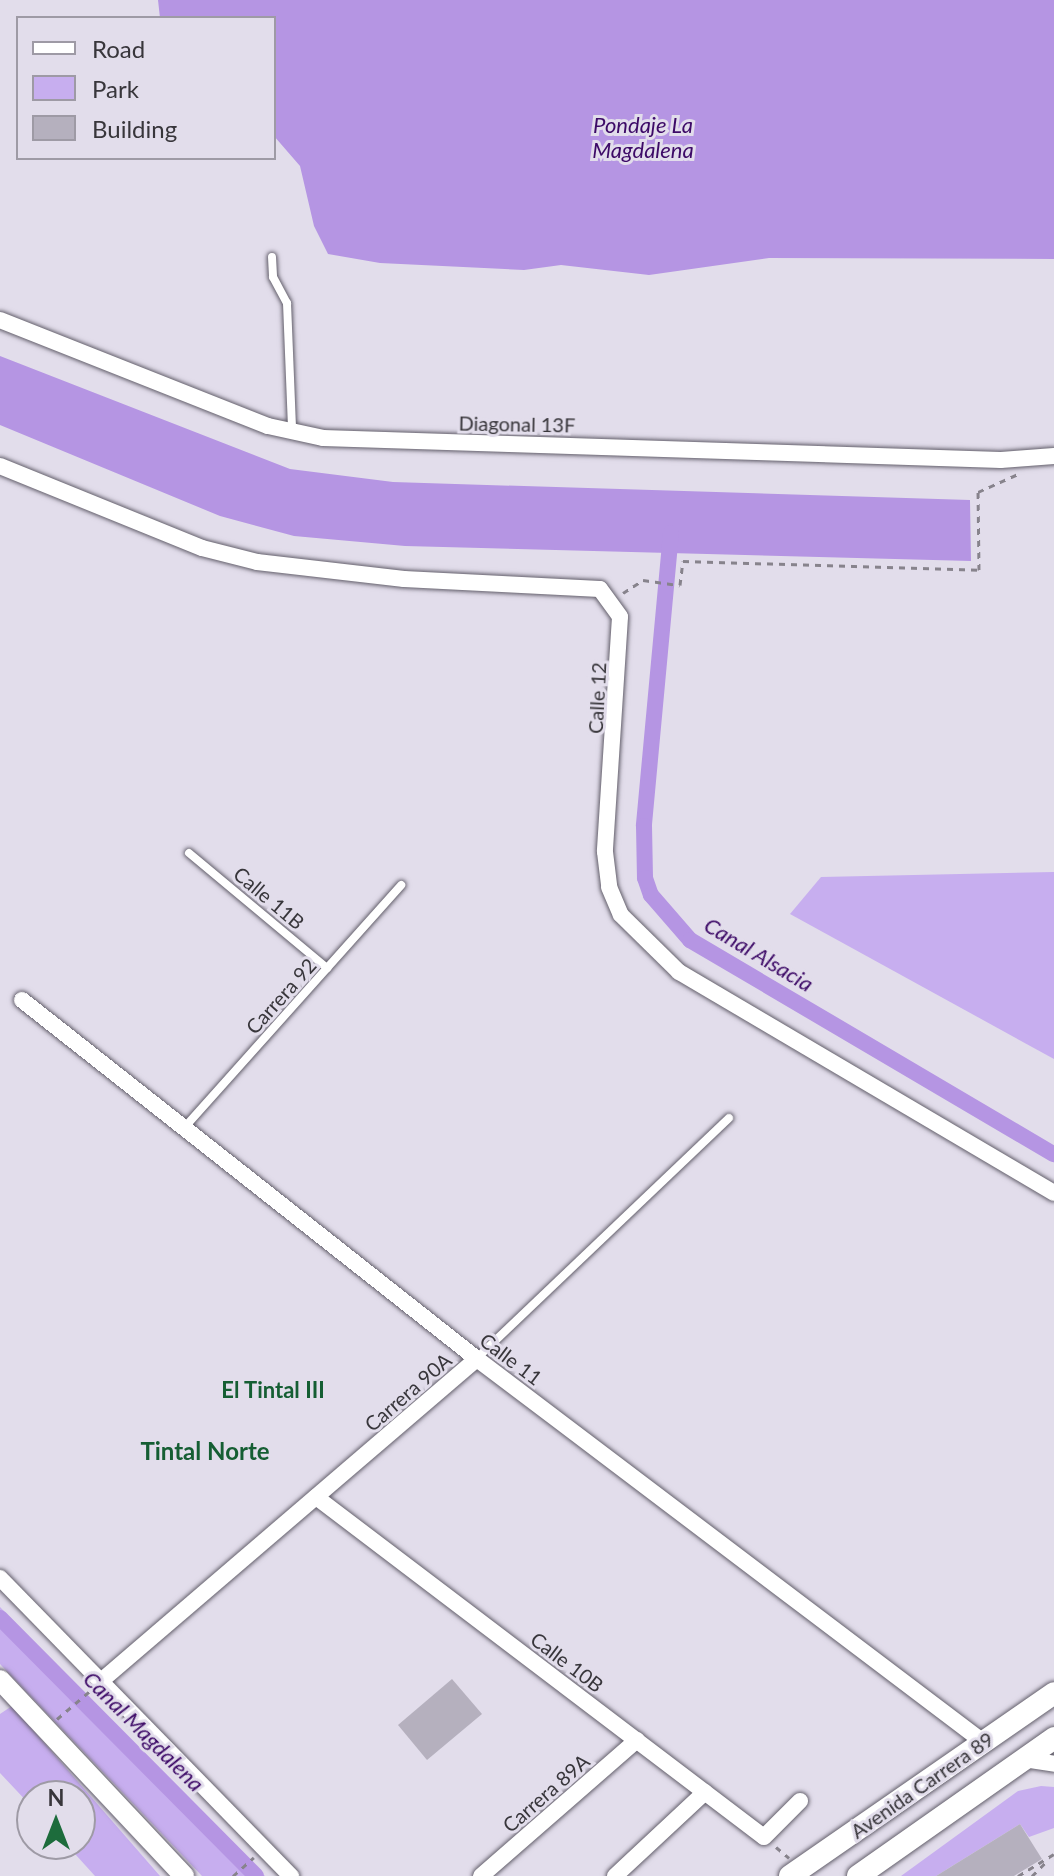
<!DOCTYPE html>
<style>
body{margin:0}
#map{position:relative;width:1054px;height:1876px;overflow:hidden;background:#e2ddeb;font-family:Lato,sans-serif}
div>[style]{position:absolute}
.green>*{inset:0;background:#c7aeef}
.forest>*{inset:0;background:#b595e3}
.canal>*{height:16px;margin:-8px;padding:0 8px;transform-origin:8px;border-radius:8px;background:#b595e3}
.building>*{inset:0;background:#b5b0be}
.path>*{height:3px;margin-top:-1.5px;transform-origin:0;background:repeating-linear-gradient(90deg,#87838c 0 6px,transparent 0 12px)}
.roads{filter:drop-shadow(0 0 2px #635f6b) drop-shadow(0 0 2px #635f6b)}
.service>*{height:8px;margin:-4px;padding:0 4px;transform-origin:4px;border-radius:4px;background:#fff}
.minor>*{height:16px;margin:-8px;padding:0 8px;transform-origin:8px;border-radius:8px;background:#fff}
.tertiary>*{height:20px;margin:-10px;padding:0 10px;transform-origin:10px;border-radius:10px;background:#fff}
.secondary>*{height:22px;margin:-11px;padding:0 11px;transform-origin:11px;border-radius:11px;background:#fff}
span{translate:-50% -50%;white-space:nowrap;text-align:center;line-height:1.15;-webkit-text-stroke:6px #e2ddeb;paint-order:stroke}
.street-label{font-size:20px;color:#38363b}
.water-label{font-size:22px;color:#3d0a67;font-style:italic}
.neighbourhood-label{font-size:22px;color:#155e33;font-weight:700}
.quarter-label{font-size:24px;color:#155e33;font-weight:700}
.legend{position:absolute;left:16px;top:16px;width:260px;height:144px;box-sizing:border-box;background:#e2ddeb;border:2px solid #9e9aa5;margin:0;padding:10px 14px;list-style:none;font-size:24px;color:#38363b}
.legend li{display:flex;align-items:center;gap:16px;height:40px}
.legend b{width:40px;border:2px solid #9e9aa5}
.north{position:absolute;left:16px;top:1780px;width:80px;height:80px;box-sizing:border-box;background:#e2ddeb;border:2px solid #9e9aa5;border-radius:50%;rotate:0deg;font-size:22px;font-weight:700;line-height:32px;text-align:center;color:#38363b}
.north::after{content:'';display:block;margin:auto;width:28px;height:36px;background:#1d6c3c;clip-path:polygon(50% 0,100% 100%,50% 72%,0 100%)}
</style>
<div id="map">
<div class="green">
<i style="clip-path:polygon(1054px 872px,1054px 1059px,790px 914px,821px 877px)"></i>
<i style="clip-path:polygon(0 1607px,65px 1675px,265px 1876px,202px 1876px,0 1664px)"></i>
<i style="clip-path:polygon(12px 1706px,160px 1876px,95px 1876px,66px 1844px,80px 1844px,80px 1796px,32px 1796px,32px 1807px,0 1773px,0 1714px)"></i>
<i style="clip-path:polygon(1041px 1786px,1054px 1787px,1054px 1828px,1029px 1837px,1020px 1824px,936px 1876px,901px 1876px,1018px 1791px)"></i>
</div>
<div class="forest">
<i style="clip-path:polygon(158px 0,1054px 0,1054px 259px,769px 258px,649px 275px,561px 265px,524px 270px,380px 263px,328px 254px,314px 226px,300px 166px,274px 136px,274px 18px,160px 18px)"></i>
<i style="clip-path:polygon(0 356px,290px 469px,393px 482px,970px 500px,971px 561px,405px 546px,294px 536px,220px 516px,0 425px)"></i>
</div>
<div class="canal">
<i style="left:671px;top:533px;width:294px;rotate:95.3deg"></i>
<i style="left:644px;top:826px;width:52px;rotate:88.9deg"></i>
<i style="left:645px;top:878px;width:18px;rotate:71deg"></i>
<i style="left:651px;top:895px;width:60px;rotate:49.1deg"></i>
<i style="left:690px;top:940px;width:422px;rotate:30.5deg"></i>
<i style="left:0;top:1618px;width:363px;rotate:45.2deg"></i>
</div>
<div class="building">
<i style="clip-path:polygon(452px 1679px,482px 1714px,427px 1760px,398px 1725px)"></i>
<i style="clip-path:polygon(1020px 1824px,1042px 1859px,1014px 1876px,936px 1876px)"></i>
</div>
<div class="path">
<i style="left:623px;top:593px;width:24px;rotate:-33deg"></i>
<i style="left:643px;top:580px;width:37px;rotate:8deg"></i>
<i style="left:680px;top:585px;width:24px;rotate:-83deg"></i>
<i style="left:683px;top:561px;width:296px;rotate:1.7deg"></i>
<i style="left:979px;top:570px;width:78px;rotate:-90.7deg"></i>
<i style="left:978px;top:492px;width:44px;rotate:-24.2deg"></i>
<i style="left:57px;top:1719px;width:45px;rotate:-40.5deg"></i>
<i style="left:776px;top:1847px;width:17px;rotate:40deg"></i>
<i style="left:233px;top:1876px;width:28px;rotate:-42deg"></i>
<i style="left:1018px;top:1876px;width:42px;rotate:-31.4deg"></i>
<i style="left:1032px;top:1876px;width:24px;rotate:-45deg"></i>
</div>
<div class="roads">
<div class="service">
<i style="left:272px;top:257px;width:20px;rotate:87deg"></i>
<i style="left:273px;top:277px;width:30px;rotate:62deg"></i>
<i style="left:287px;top:303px;width:127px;rotate:87.7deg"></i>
<i style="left:189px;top:853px;width:180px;rotate:39.8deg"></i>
<i style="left:184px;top:1128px;width:326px;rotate:-48.2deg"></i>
<i style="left:477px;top:1358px;width:348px;rotate:-43.6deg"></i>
</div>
<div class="minor">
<i style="left:0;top:320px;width:288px;rotate:21.6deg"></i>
<i style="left:268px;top:426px;width:56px;rotate:12.3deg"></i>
<i style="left:323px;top:438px;width:678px;rotate:1.86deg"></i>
<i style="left:1001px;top:460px;width:53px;rotate:-4.3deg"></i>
<i style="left:0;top:466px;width:218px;rotate:22.1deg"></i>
<i style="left:202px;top:548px;width:57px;rotate:14.3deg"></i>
<i style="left:257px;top:562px;width:148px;rotate:6.6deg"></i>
<i style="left:404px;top:579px;width:196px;rotate:2.9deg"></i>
<i style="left:600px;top:589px;width:34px;rotate:54deg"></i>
<i style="left:620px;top:617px;width:235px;rotate:93.7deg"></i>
<i style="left:605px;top:852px;width:35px;rotate:83deg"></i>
<i style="left:609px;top:887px;width:30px;rotate:67deg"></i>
<i style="left:621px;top:915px;width:81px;rotate:44.5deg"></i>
<i style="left:679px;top:972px;width:435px;rotate:30.5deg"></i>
<i style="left:22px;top:1000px;width:580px;rotate:38.27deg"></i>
<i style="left:477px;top:1359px;width:635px;rotate:37.12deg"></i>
<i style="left:316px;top:1497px;width:562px;rotate:37.2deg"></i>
<i style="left:764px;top:1837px;width:51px;rotate:-45deg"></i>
<i style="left:0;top:1578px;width:417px;rotate:45.7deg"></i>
<i style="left:101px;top:1681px;width:495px;rotate:-40.6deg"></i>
<i style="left:1024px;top:1759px;width:30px;rotate:9deg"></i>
<i style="left:481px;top:1876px;width:207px;rotate:-41.1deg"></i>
<i style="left:615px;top:1876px;width:123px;rotate:-43deg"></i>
</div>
<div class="tertiary">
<i style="left:0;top:1680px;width:269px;rotate:46.8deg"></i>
</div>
<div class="secondary">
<i style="left:790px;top:1876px;width:321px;rotate:-34.7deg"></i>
<i style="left:858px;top:1876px;width:240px;rotate:-35.1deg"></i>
</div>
</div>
<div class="street-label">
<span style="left:517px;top:424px;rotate:1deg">Diagonal 13F</span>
<span style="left:597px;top:698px;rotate:-87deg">Calle 12</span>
<span style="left:269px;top:898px;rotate:40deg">Calle 11B</span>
<span style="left:281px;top:996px;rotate:-48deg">Carrera 92</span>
<span style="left:511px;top:1359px;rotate:37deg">Calle 11</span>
<span style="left:408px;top:1392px;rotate:-41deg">Carrera 90A</span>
<span style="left:567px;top:1662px;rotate:37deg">Calle 10B</span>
<span style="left:922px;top:1785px;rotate:-35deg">Avenida Carrera 89</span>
<span style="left:546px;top:1793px;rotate:-41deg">Carrera 89A</span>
</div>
<div class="water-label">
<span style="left:643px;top:137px">Pondaje La<br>Magdalena</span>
<span style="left:759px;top:954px;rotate:31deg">Canal Alsacia</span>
<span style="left:144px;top:1731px;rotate:45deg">Canal Magdalena</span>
</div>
<div class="neighbourhood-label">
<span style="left:273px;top:1390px">El Tintal III</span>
</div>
<div class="quarter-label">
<span style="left:205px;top:1451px">Tintal Norte</span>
</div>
<ul class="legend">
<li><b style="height:10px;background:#fff"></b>Road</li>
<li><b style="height:22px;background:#c7aeef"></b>Park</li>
<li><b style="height:22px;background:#b5b0be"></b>Building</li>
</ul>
<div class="north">N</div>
</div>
